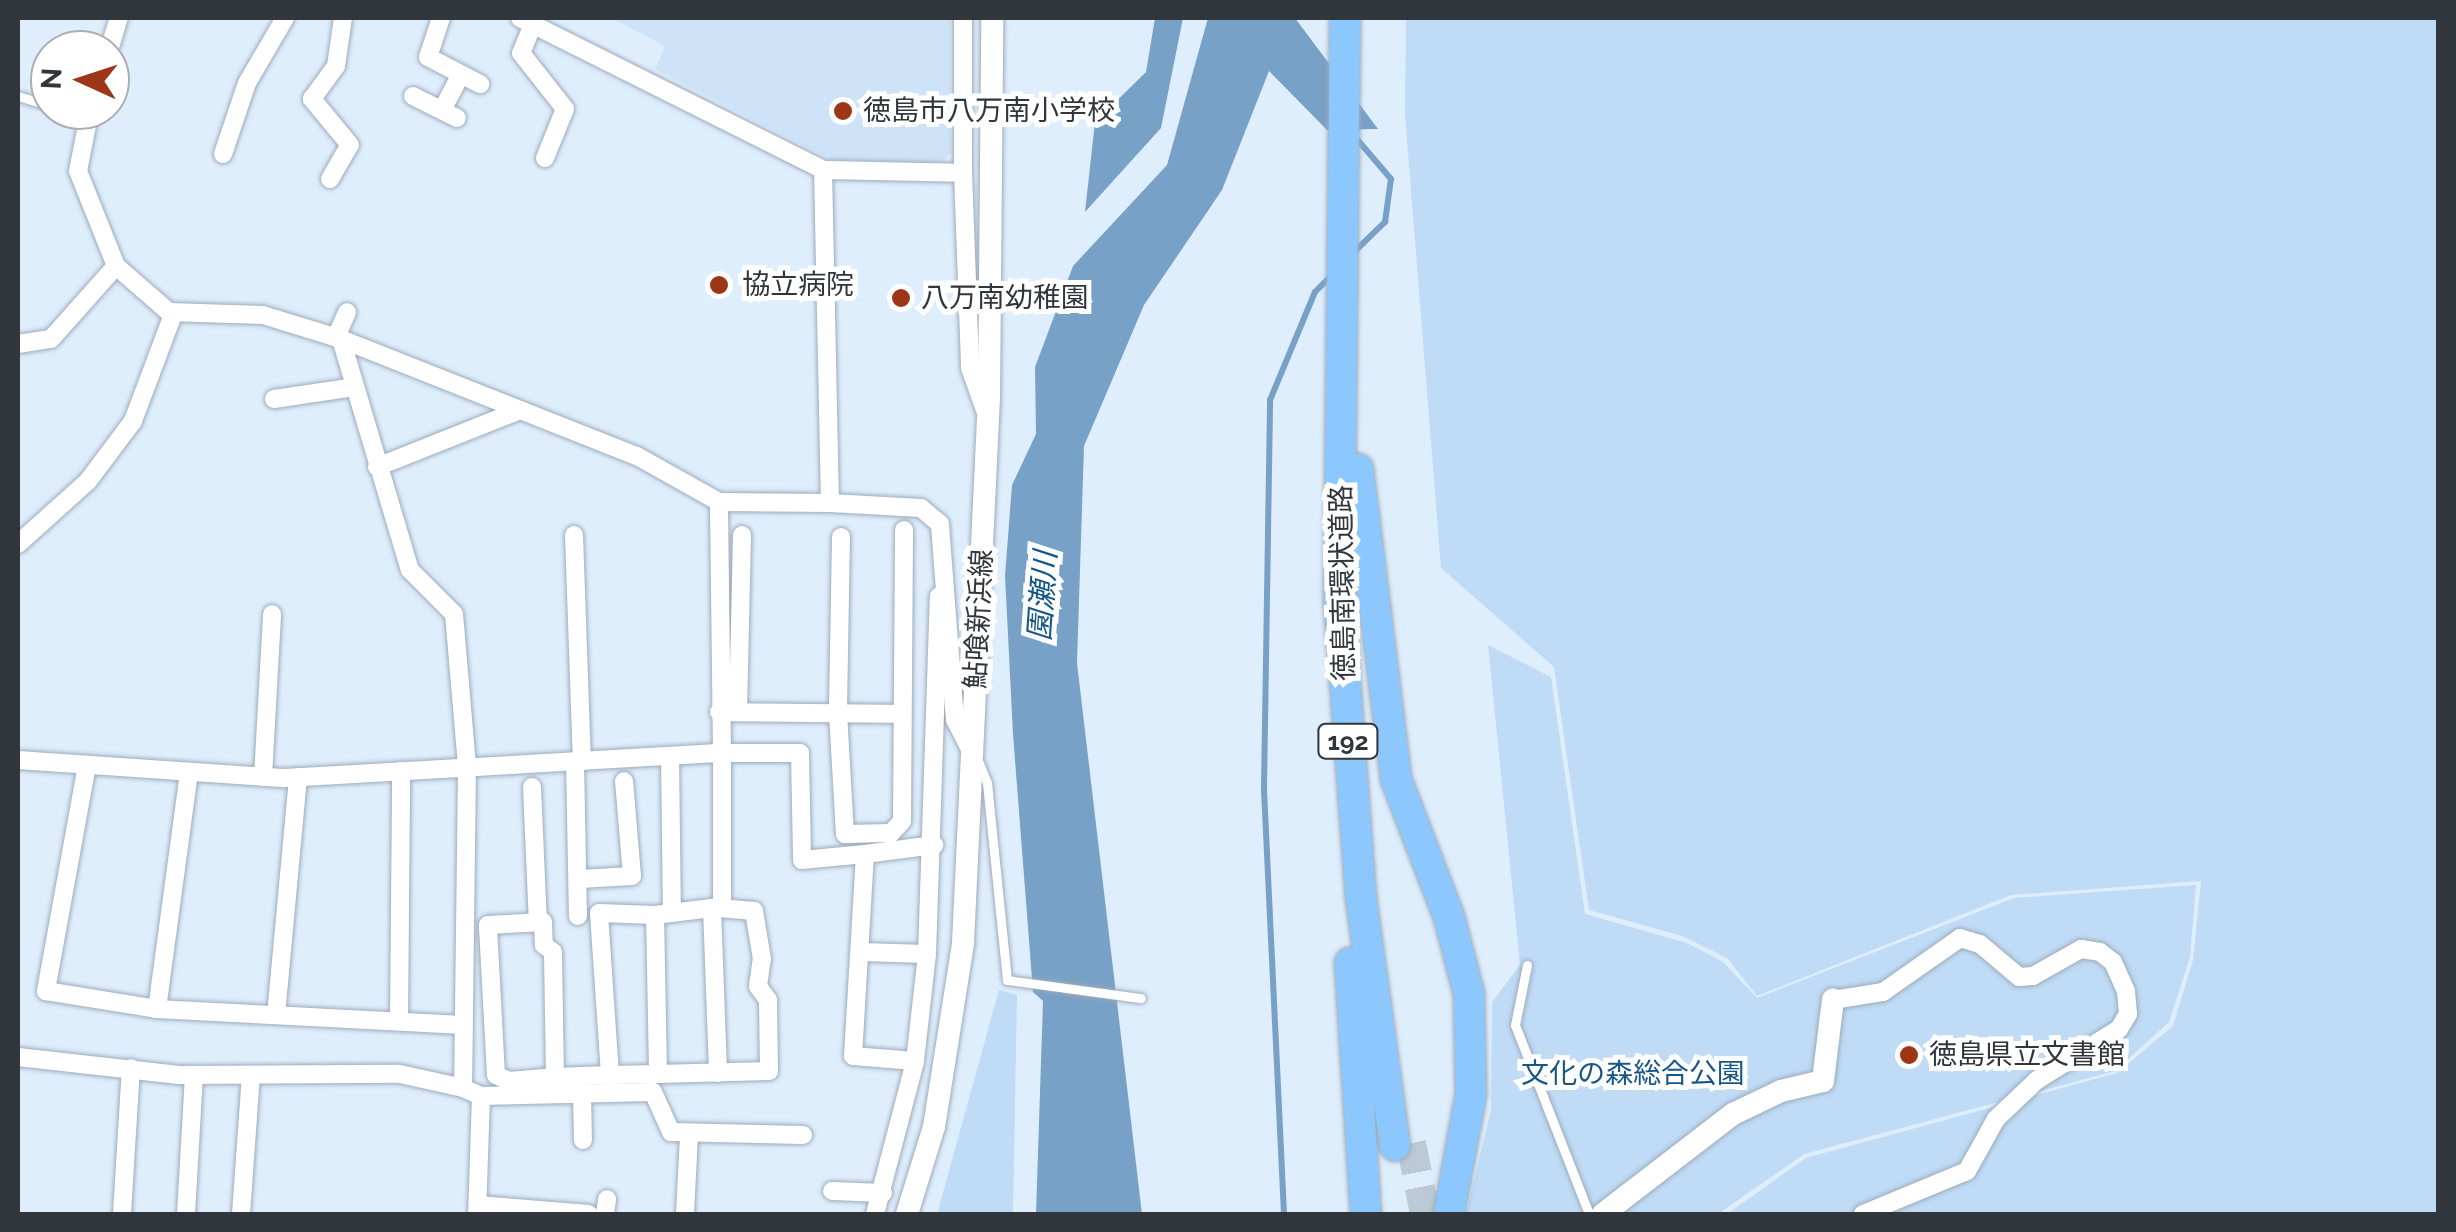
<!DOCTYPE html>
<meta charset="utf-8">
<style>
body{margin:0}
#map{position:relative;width:2456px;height:1232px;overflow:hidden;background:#dfeefd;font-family:Raleway,"Noto Sans JP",sans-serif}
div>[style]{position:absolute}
.built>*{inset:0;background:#cfe3f8}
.green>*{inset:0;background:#bfdbf6}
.water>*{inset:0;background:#78a1c7}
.stream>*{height:6px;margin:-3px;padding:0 3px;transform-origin:3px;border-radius:3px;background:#78a1c7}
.highway-tunnel>*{height:30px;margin-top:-15px;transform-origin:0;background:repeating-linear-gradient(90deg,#bcc9d6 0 30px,transparent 0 45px)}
.roads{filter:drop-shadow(0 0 2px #9dabba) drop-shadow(0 0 2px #9dabba)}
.lane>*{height:9px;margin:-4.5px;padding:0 4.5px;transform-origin:4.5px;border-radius:4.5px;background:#fff}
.street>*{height:18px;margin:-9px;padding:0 9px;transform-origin:9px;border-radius:9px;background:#fff}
.secondary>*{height:22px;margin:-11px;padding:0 11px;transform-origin:11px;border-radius:11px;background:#fff}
.highway>*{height:30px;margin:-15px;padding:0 15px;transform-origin:15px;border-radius:15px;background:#8cc8fe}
.dots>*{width:28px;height:28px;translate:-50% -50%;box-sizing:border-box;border:5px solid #fff;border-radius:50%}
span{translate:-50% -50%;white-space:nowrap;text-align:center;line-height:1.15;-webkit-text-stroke:10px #fff;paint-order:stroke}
.shield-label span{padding:2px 8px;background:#fff;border:2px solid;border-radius:8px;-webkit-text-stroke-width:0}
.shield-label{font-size:25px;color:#30363b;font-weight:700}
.poi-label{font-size:28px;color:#30363b}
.left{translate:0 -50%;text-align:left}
.street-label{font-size:28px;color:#30363b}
.park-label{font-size:28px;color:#175788}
.water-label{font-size:30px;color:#165687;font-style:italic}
.frame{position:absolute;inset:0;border:20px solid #30363b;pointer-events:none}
.north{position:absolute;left:30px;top:30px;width:100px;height:100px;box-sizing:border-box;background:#fff;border:2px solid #acafb1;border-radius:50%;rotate:273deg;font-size:28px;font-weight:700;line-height:40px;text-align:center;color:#30363b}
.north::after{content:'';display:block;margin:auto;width:35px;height:45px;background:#9d3616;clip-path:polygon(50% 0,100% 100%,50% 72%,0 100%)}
</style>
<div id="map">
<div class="built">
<i style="clip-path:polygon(611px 18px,950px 18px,951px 152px,940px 164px,831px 160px,655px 69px,665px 46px)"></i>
</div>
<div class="green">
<i style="clip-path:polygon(1406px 18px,2438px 18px,2438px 1214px,1727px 1214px,1806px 1158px,2117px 1073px,2173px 1026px,2193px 960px,2201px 881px,2011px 895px,1757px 996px,1727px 958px,1682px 936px,1589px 910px,1554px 667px,1441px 568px,1405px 115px)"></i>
<i style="clip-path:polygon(1488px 645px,1551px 677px,1585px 914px,1687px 943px,1723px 962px,1757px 998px,2014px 898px,2196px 885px,2190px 957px,2169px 1022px,2115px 1071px,1804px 1154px,1718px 1214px,1466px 1214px,1491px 1110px,1492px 1002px,1520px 965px)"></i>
<i style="clip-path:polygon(999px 990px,1017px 995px,1013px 1214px,937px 1214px)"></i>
</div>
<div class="water">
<i style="clip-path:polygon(1155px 18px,1183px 18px,1161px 128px,1085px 212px,1095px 122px,1146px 72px)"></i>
<i style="clip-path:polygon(1208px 18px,1295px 18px,1378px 129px,1327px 130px,1269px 71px,1222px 190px,1144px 305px,1084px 446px,1077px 663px,1142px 1214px,1036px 1214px,1043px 1001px,1033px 992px,1013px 734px,1005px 576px,1012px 485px,1036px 434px,1035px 367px,1073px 266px,1167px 165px)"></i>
</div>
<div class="stream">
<i style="left:1353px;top:253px;width:45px;rotate:-44.1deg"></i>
<i style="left:1385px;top:222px;width:43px;rotate:-82.1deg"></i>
<i style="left:1391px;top:179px;width:54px;rotate:-130.5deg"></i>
<i style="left:1284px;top:1214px;width:426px;rotate:-92.7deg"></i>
<i style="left:1264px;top:788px;width:388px;rotate:-89.1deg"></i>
<i style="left:1270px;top:400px;width:117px;rotate:-67.4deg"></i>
<i style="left:1315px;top:292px;width:21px;rotate:-45deg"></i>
</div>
<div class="highway-tunnel">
<i style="left:1411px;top:1143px;width:72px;rotate:78.8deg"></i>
</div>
<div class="roads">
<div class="lane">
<i style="left:18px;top:96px;width:34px;rotate:17deg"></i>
<i style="left:64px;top:110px;width:25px;rotate:16deg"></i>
<i style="left:979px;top:763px;width:22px;rotate:68deg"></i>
<i style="left:987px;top:783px;width:198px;rotate:84.2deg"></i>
<i style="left:1007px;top:980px;width:135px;rotate:7.7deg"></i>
<i style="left:1527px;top:965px;width:61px;rotate:101.3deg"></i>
<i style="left:1515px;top:1025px;width:203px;rotate:68.6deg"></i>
</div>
<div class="street">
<i style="left:441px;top:18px;width:41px;rotate:108.4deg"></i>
<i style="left:428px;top:57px;width:59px;rotate:27.4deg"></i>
<i style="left:520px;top:18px;width:339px;rotate:26.6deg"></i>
<i style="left:533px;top:24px;width:31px;rotate:112deg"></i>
<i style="left:521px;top:53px;width:71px;rotate:51.8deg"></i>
<i style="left:565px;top:109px;width:53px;rotate:112.2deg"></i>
<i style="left:109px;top:50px;width:34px;rotate:-73deg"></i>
<i style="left:413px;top:96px;width:49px;rotate:26.6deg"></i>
<i style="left:90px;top:110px;width:62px;rotate:101.1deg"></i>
<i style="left:78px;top:171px;width:102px;rotate:68.2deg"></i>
<i style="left:442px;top:110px;width:38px;rotate:-62deg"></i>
<i style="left:223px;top:154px;width:75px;rotate:-71.3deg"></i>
<i style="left:247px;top:83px;width:75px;rotate:-59.7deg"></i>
<i style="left:963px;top:173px;width:155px;rotate:-90deg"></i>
<i style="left:330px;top:179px;width:39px;rotate:-60deg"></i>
<i style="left:350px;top:145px;width:60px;rotate:-129.6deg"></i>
<i style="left:312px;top:99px;width:41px;rotate:-54deg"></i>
<i style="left:336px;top:66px;width:49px;rotate:-81.7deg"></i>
<i style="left:336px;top:337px;width:27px;rotate:-66deg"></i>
<i style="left:341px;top:339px;width:241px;rotate:73.4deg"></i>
<i style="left:410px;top:570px;width:62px;rotate:45deg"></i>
<i style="left:454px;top:614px;width:153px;rotate:85.1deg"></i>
<i style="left:467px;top:766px;width:322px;rotate:90.7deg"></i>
<i style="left:463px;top:1088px;width:20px;rotate:24deg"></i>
<i style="left:481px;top:1096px;width:118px;rotate:91.9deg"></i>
<i style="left:18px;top:344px;width:33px;rotate:-9deg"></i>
<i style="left:51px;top:339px;width:98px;rotate:-48.3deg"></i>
<i style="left:116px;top:266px;width:70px;rotate:41deg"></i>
<i style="left:169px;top:312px;width:94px;rotate:1.8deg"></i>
<i style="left:263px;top:315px;width:82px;rotate:17.1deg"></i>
<i style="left:341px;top:339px;width:318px;rotate:21.6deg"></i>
<i style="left:637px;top:456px;width:94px;rotate:29.3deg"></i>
<i style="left:719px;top:502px;width:111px;rotate:0.5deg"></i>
<i style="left:274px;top:399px;width:81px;rotate:-8.5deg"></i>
<i style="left:377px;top:467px;width:149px;rotate:-21.7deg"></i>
<i style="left:574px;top:535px;width:226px;rotate:88deg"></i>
<i style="left:841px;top:537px;width:176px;rotate:91deg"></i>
<i style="left:838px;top:713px;width:121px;rotate:86.7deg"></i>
<i style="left:845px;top:834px;width:46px;rotate:-1.2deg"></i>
<i style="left:891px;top:833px;width:16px;rotate:-47deg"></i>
<i style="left:902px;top:821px;width:291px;rotate:-89.6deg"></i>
<i style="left:18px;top:544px;width:94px;rotate:-42deg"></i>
<i style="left:88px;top:481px;width:75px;rotate:-53.1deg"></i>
<i style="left:133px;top:421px;width:116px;rotate:-69.4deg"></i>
<i style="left:719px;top:712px;width:183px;rotate:0.6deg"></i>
<i style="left:738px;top:712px;width:177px;rotate:-88.7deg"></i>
<i style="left:972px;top:753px;width:37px;rotate:-117deg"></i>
<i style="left:955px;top:720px;width:197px;rotate:-94.4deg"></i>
<i style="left:940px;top:524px;width:25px;rotate:-140deg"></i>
<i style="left:921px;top:508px;width:91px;rotate:-176.9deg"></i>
<i style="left:830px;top:503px;width:333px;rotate:-91.2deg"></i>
<i style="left:823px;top:170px;width:140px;rotate:1.2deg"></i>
<i style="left:963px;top:173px;width:195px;rotate:87.9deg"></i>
<i style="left:970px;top:368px;width:45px;rotate:70.3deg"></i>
<i style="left:670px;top:756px;width:157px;rotate:89.3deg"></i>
<i style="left:18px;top:760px;width:268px;rotate:3.9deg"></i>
<i style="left:285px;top:778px;width:438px;rotate:-3.3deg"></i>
<i style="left:722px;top:753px;width:251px;rotate:-90.7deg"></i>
<i style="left:575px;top:762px;width:154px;rotate:88.9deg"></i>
<i style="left:87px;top:765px;width:230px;rotate:100.3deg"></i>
<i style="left:46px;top:991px;width:112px;rotate:9.2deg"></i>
<i style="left:157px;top:1009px;width:306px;rotate:3deg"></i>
<i style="left:263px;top:777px;width:163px;rotate:-86.8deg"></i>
<i style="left:532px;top:787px;width:135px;rotate:87.5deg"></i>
<i style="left:865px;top:854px;width:70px;rotate:-7.4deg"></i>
<i style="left:580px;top:879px;width:52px;rotate:-3.3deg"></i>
<i style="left:632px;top:876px;width:95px;rotate:-94.8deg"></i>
<i style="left:655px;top:915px;width:57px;rotate:-7deg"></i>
<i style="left:712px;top:908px;width:165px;rotate:87.9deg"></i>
<i style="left:861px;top:952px;width:66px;rotate:1.7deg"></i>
<i style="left:1833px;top:1000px;width:51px;rotate:-9.1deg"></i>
<i style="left:1883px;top:992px;width:94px;rotate:-35deg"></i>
<i style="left:1960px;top:938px;width:21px;rotate:17deg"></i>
<i style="left:1980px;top:944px;width:51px;rotate:40.2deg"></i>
<i style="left:2019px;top:977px;width:14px;rotate:-4deg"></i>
<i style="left:2033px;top:976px;width:55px;rotate:-29.4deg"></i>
<i style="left:2081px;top:949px;width:19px;rotate:9deg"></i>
<i style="left:2100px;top:952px;width:16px;rotate:38deg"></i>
<i style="left:2113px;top:962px;width:32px;rotate:66deg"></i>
<i style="left:2126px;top:991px;width:23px;rotate:85deg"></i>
<i style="left:2128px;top:1014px;width:17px;rotate:121deg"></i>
<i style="left:2119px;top:1029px;width:97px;rotate:148.1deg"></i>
<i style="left:2037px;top:1080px;width:57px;rotate:136.4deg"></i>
<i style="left:1996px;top:1119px;width:60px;rotate:119.1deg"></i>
<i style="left:1967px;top:1171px;width:113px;rotate:157.5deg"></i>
<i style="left:157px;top:1009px;width:239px;rotate:-82.3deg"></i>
<i style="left:276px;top:1015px;width:239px;rotate:-84.7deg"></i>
<i style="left:399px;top:1021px;width:250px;rotate:-89.5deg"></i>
<i style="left:18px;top:1057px;width:162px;rotate:6.4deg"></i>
<i style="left:179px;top:1075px;width:221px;rotate:-0.3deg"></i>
<i style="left:400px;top:1074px;width:65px;rotate:12.5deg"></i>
<i style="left:610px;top:1075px;width:48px;rotate:-1.2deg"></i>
<i style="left:555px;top:1077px;width:46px;rotate:175deg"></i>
<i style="left:509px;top:1081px;width:14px;rotate:-155deg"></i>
<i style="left:496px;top:1075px;width:150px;rotate:-93.1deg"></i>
<i style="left:488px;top:925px;width:55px;rotate:-3.1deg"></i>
<i style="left:543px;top:922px;width:23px;rotate:88deg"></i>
<i style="left:544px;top:945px;width:11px;rotate:38deg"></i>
<i style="left:553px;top:952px;width:125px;rotate:89.1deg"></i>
<i style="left:555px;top:1077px;width:55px;rotate:-2.1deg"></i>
<i style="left:610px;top:1075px;width:162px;rotate:-93.9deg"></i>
<i style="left:599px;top:913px;width:56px;rotate:2deg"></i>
<i style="left:655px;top:915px;width:159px;rotate:88.9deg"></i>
<i style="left:658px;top:1074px;width:111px;rotate:-1.5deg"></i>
<i style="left:769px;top:1071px;width:71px;rotate:-90.8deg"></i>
<i style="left:768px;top:1000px;width:17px;rotate:-126deg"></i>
<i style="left:758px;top:986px;width:27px;rotate:-82deg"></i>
<i style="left:762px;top:959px;width:49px;rotate:-99.5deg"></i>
<i style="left:754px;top:911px;width:32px;rotate:-175deg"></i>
<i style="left:722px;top:908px;width:155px;rotate:-90deg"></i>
<i style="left:722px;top:753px;width:78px"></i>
<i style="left:800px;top:753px;width:107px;rotate:88.9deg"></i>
<i style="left:802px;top:860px;width:63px;rotate:-5.4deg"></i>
<i style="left:865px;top:854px;width:202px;rotate:93.4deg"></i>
<i style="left:853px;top:1056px;width:62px;rotate:4.6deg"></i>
<i style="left:582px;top:1094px;width:46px;rotate:88.8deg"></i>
<i style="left:481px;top:1096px;width:172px;rotate:-1.3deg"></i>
<i style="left:653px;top:1092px;width:44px;rotate:65.8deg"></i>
<i style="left:671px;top:1132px;width:132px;rotate:1.3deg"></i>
<i style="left:832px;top:1191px;width:51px;rotate:2.2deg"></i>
<i style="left:478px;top:1205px;width:111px;rotate:4.6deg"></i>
<i style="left:122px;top:1214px;width:146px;rotate:-86.5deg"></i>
<i style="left:186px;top:1214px;width:139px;rotate:-86.7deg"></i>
<i style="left:241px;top:1214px;width:139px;rotate:-85.9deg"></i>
<i style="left:605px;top:1214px;width:15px;rotate:-82deg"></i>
<i style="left:685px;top:1214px;width:79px;rotate:-87.1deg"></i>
<i style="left:875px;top:1214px;width:158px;rotate:-75.3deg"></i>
<i style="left:915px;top:1061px;width:108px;rotate:-83.6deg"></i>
<i style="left:927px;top:954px;width:358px;rotate:-88.1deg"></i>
</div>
<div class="secondary">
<i style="left:907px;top:1214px;width:91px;rotate:-72.8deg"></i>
<i style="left:934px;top:1127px;width:186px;rotate:-81deg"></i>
<i style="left:963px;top:943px;width:546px;rotate:-87.27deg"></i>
<i style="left:989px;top:398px;width:380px;rotate:-89.5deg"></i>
<i style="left:1603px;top:1214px;width:164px;rotate:-37.6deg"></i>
<i style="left:1733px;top:1114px;width:53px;rotate:-25.6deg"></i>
<i style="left:1781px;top:1091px;width:43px;rotate:-13.4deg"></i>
<i style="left:1823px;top:1081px;width:82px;rotate:-83deg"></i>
</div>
<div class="highway">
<i style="left:1345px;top:18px;width:581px;rotate:90.59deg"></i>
<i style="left:1339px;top:599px;width:300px;rotate:85.8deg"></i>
<i style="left:1361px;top:898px;width:250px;rotate:82.2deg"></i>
<i style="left:1358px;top:469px;width:312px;rotate:83deg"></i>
<i style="left:1396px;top:779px;width:148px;rotate:69deg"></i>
<i style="left:1449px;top:917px;width:80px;rotate:75.4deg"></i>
<i style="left:1469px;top:994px;width:100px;rotate:88.9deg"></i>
<i style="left:1471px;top:1094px;width:122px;rotate:100.4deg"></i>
<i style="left:1350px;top:963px;width:252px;rotate:86.4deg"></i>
</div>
</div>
<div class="dots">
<i style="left:843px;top:111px;background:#9d3616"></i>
<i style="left:719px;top:285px;background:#9d3616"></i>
<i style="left:901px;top:298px;background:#9d3616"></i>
<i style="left:1909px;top:1055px;background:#9d3616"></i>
</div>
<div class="shield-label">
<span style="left:1348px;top:741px">192</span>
</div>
<div class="poi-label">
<span class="left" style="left:863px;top:111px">徳島市八万南小学校</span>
<span class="left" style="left:742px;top:285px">協立病院</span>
<span class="left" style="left:921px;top:298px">八万南幼稚園</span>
<span class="left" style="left:1929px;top:1055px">徳島県立文書館</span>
</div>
<div class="street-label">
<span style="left:1343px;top:583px;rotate:-91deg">徳島南環状道路</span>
<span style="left:979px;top:619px;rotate:-87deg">鮎喰新浜線</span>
</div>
<div class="park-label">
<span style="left:1633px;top:1074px">文化の森総合公園</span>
</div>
<div class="water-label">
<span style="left:1043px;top:596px;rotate:-86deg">園瀬川</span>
</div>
<div class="frame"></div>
<div class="north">N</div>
</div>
